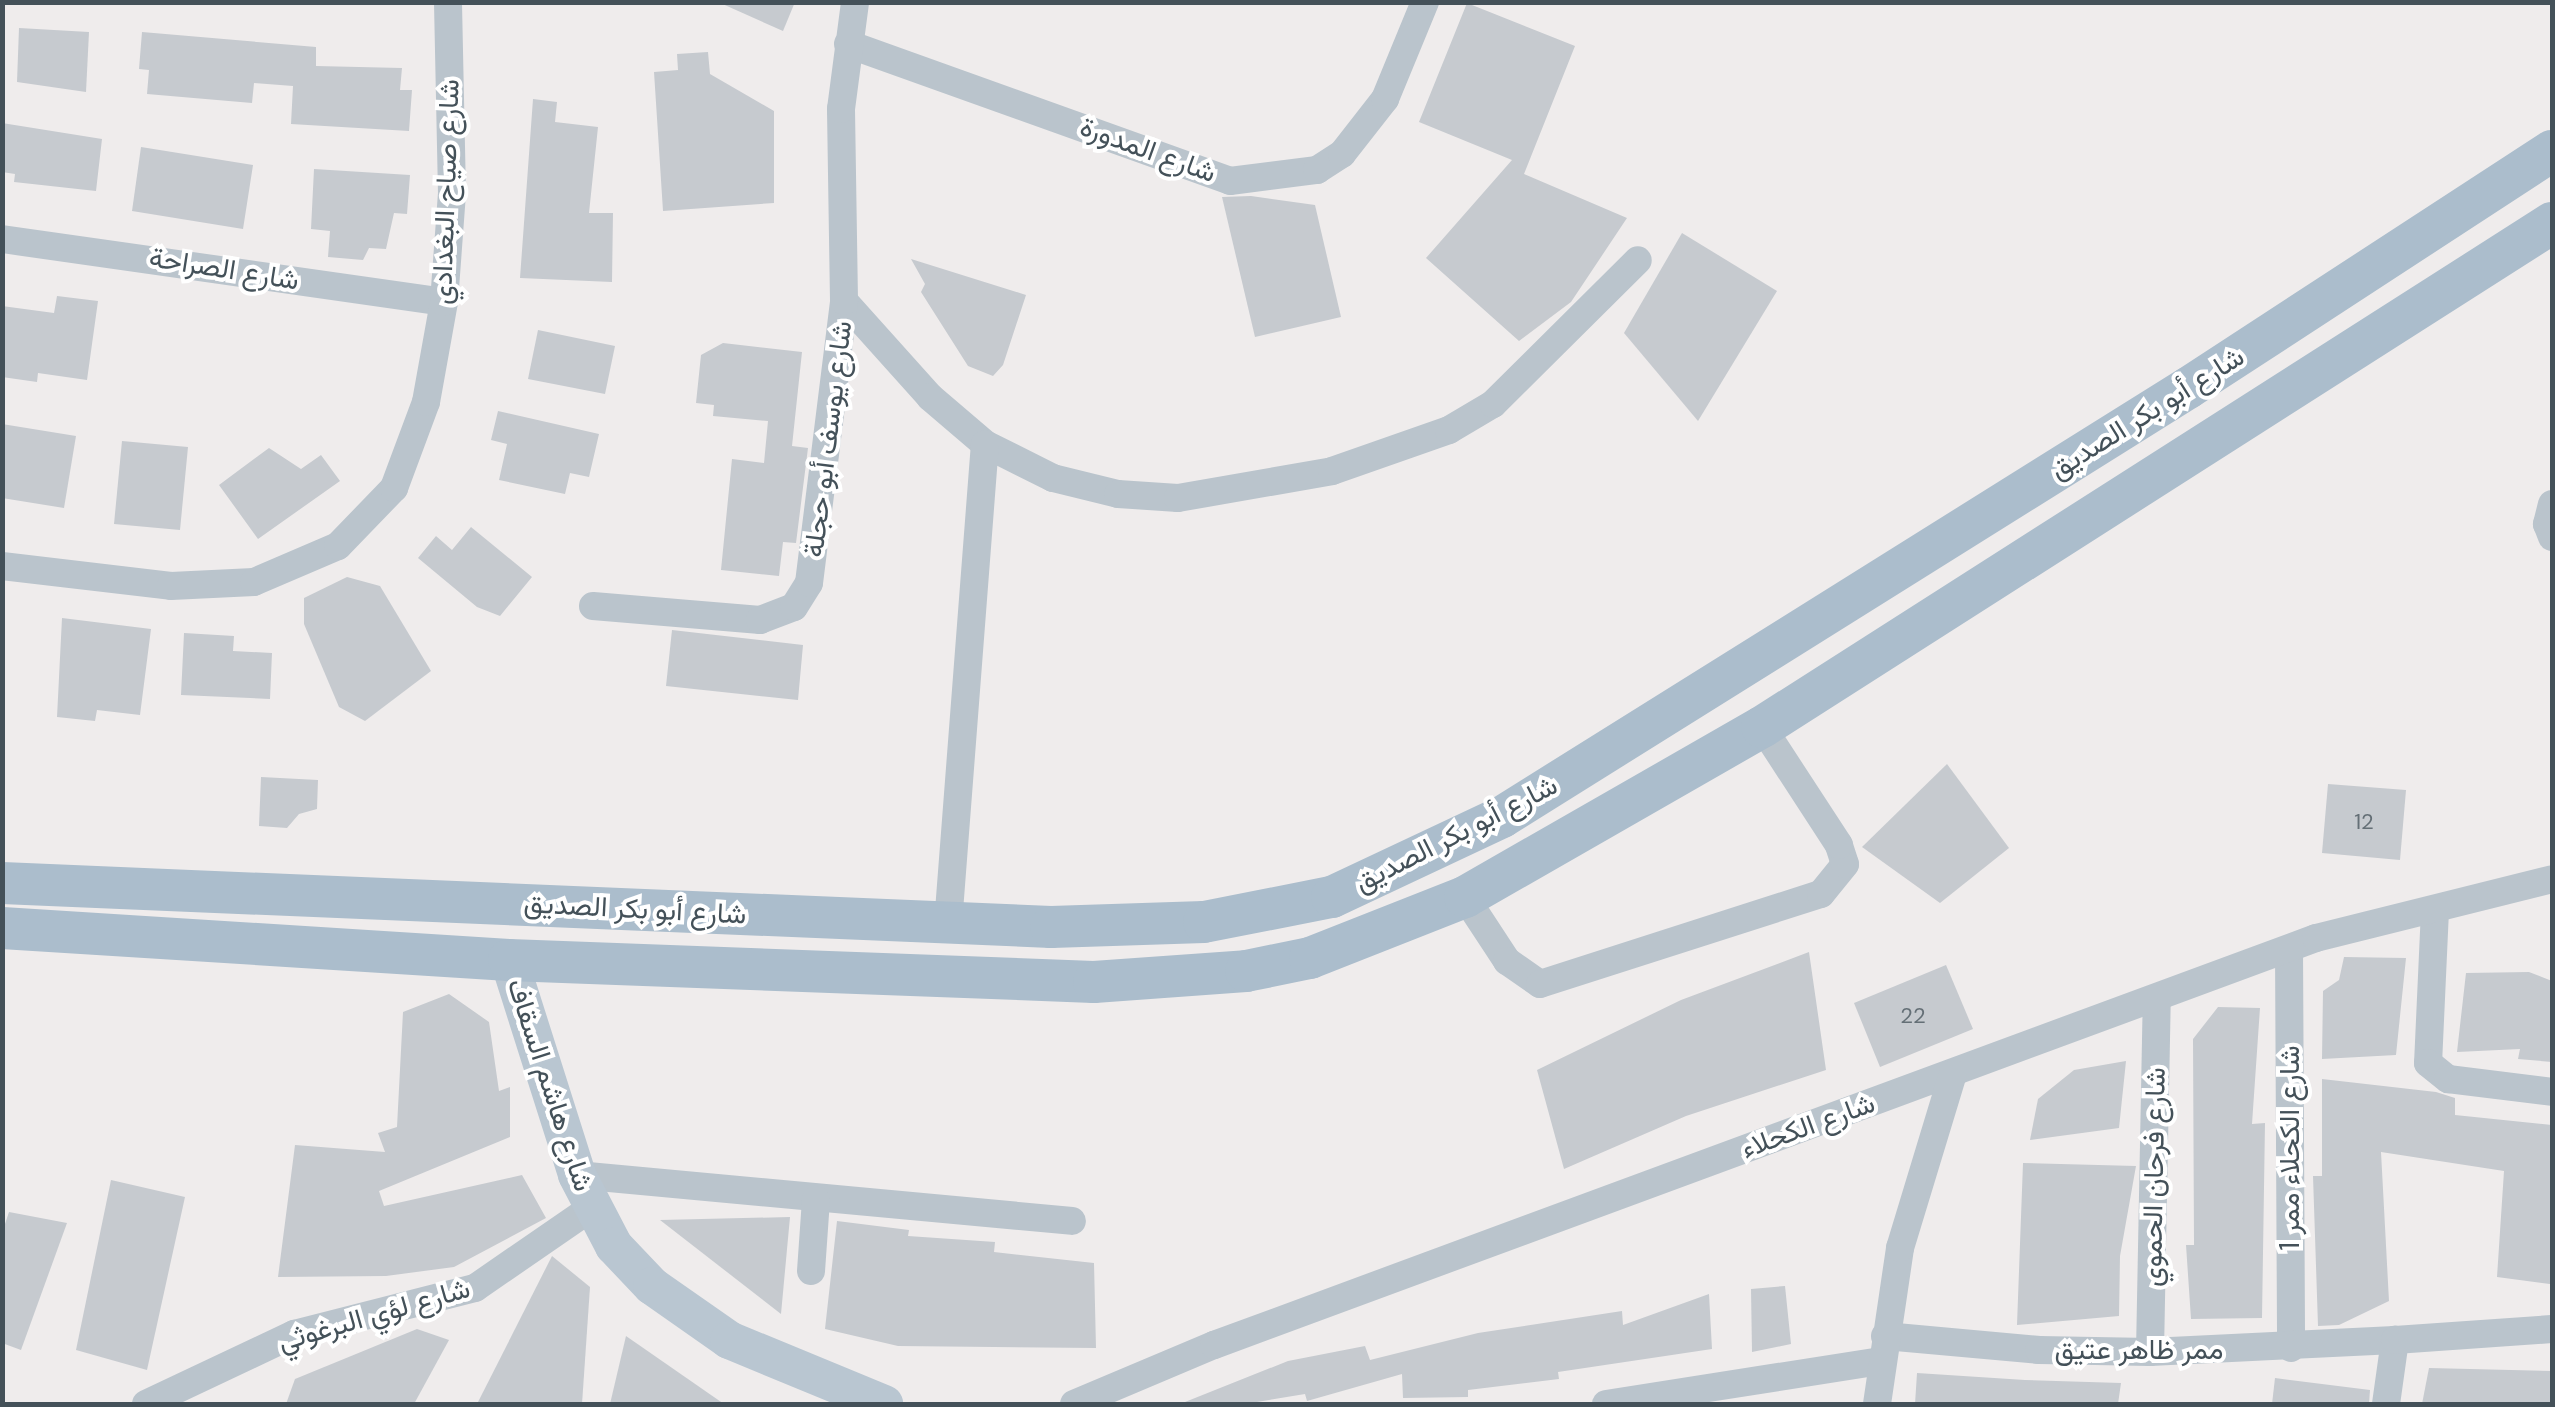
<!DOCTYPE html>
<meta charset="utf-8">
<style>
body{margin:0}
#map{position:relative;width:2555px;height:1407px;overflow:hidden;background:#efecec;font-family:"DM Sans",Vazirmatn,sans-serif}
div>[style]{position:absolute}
.building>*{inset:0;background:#c6cacf}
.street>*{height:28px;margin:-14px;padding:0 14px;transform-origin:14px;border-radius:14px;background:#bac4cc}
.secondary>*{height:38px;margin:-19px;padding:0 19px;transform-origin:19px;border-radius:19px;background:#b9c6d1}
.primary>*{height:42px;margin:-21px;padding:0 21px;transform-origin:21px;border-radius:21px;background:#abbdcc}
span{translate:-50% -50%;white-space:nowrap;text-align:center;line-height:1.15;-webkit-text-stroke:8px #fff;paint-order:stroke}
.number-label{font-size:22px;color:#646f76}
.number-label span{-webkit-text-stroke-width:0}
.street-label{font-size:28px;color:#445159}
.frame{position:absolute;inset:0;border:5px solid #445159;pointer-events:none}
</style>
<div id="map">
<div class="building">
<i style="clip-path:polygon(718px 2px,795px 2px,783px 31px)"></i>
<i style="clip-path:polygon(1467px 3px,1575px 46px,1524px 174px,1627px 218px,1571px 302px,1519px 341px,1426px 258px,1512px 160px,1419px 122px)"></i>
<i style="clip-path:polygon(19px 28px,89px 32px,86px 92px,17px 82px)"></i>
<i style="clip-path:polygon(142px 32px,316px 47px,316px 66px,402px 68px,400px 90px,412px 90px,409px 131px,291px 124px,293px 86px,254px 83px,252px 103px,147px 94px,149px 70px,139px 69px)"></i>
<i style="clip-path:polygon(708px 52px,710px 74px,774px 111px,774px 203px,663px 211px,654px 72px,678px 70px,677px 54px)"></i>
<i style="clip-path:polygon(533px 99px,557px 102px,555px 122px,598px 127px,589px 213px,613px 213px,612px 282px,520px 278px)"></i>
<i style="clip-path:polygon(2px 123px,102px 139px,96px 191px,14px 182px,15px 174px,2px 172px)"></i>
<i style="clip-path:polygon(141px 147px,253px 165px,243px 229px,132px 211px)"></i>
<i style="clip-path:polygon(314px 169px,410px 175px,407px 214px,394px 213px,386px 249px,369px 248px,363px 260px,328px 257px,330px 231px,311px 229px)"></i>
<i style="clip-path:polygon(1251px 196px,1315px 205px,1341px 317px,1255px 337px,1222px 197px)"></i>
<i style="clip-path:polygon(1682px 233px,1777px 291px,1698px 421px,1624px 333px)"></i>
<i style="clip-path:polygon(911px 259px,1026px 295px,1003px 365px,993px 376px,968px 366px,921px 292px,925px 284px)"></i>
<i style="clip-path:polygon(57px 296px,98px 301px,87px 380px,38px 373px,37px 382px,2px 377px,2px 306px,54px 313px)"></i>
<i style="clip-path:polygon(538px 330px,615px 346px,605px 394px,528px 379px)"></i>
<i style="clip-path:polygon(723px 343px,802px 352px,792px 446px,808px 448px,796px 543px,783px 542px,779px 576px,721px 570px,732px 459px,764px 463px,768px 421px,713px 416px,714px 405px,696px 403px,701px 355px)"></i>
<i style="clip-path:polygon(498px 411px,599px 434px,589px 477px,570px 473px,565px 494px,499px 480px,507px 444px,491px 440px)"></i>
<i style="clip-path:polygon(2px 424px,76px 436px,64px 508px,2px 498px)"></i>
<i style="clip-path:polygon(122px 441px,188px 447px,180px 530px,114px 524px)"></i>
<i style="clip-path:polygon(269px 448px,301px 469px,321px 455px,340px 481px,258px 539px,219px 485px)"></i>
<i style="clip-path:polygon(471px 527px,532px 577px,500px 616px,477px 607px,418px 558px,436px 536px,452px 550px)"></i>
<i style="clip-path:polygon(347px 577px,380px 586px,431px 671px,365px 721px,339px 707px,304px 624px,304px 598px)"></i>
<i style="clip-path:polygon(62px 618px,151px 629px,140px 715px,97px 710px,95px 721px,57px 717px)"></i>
<i style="clip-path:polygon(672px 630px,803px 645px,798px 700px,666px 686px)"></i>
<i style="clip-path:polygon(184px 633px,234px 636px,233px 651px,272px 653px,270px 699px,181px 695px)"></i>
<i style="clip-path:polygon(1947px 764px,2009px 848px,1940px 903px,1862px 847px)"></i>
<i style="clip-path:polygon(261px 777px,318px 780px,317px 809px,299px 814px,287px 828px,259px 826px)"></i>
<i style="clip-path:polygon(2328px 784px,2406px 790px,2400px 860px,2322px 853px)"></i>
<i style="clip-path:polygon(1809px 952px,1826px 1070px,1686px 1116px,1564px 1169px,1537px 1070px,1681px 1000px)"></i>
<i style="clip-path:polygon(2344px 957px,2406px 958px,2396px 1055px,2322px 1059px,2323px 991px,2339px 980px)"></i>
<i style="clip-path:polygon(1946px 965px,1973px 1029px,1880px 1067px,1854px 1003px)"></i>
<i style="clip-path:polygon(2529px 972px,2552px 981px,2552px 1062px,2518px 1059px,2520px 1049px,2457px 1052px,2466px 973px)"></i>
<i style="clip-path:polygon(449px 994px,489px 1022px,499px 1091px,510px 1087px,510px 1137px,379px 1191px,384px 1206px,522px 1175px,546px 1218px,454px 1267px,386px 1276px,278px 1277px,295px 1145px,385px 1152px,378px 1133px,397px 1127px,403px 1012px)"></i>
<i style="clip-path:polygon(2218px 1007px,2260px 1008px,2252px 1124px,2265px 1123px,2262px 1318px,2191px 1319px,2186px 1245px,2194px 1245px,2193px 1039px)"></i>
<i style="clip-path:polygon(2126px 1061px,2119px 1128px,2030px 1140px,2038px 1099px,2074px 1070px)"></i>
<i style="clip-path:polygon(2322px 1079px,2436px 1092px,2455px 1098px,2455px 1115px,2552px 1125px,2550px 1284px,2497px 1277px,2504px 1171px,2381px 1152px,2389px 1301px,2339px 1325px,2318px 1326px,2313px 1176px,2322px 1176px)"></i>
<i style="clip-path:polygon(2023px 1163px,2136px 1166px,2120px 1256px,2119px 1316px,2017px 1325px)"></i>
<i style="clip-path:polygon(111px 1180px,185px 1197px,147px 1370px,76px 1350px)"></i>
<i style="clip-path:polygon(9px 1212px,67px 1223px,21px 1350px,2px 1343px,2px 1233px)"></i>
<i style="clip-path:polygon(790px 1217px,781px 1314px,660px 1220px)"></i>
<i style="clip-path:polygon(837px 1221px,909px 1230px,908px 1236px,995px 1242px,994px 1252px,1094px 1263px,1096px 1348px,898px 1346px,825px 1329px)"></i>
<i style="clip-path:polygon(552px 1256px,590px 1287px,582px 1404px,477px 1404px)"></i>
<i style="clip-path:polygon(1785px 1286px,1791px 1344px,1752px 1352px,1751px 1289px)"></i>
<i style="clip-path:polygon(1709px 1294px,1712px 1349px,1558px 1372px,1559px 1379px,1468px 1390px,1468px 1397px,1403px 1398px,1402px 1374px,1307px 1401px,1305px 1394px,1245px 1404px,1180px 1404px,1288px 1361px,1365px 1346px,1370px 1360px,1478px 1333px,1622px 1311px,1623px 1325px)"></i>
<i style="clip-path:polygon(417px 1329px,449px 1340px,414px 1404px,286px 1404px,295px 1379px)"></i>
<i style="clip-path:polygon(626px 1336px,724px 1404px,610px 1404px)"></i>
<i style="clip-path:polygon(2429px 1368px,2552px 1371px,2552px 1404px,2422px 1404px)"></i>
<i style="clip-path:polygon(1917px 1373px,2025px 1380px,2121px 1383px,2118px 1404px,1915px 1404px)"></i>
<i style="clip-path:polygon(2275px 1378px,2370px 1390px,2369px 1404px,2272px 1404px)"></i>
</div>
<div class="street">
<i style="left:848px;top:44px;width:406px;rotate:19.7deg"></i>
<i style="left:1230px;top:181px;width:88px;rotate:-7.2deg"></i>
<i style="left:1317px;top:170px;width:30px;rotate:-33deg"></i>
<i style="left:1342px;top:154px;width:70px;rotate:-52deg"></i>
<i style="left:1385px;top:99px;width:105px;rotate:-67.6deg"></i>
<i style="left:2px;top:239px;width:446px;rotate:8.1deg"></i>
<i style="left:844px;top:301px;width:129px;rotate:48.1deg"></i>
<i style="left:930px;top:397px;width:72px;rotate:40.5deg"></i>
<i style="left:985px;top:444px;width:76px;rotate:26.6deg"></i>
<i style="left:1053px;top:478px;width:67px;rotate:13.8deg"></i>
<i style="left:1118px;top:494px;width:60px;rotate:3.8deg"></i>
<i style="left:1178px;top:498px;width:156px;rotate:-9.9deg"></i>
<i style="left:1332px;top:471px;width:124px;rotate:-19.3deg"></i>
<i style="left:1449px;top:430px;width:51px;rotate:-30.6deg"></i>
<i style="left:1493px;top:404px;width:204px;rotate:-44.8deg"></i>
<i style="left:2552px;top:504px;width:21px;rotate:104deg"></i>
<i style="left:2547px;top:524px;width:14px;rotate:69deg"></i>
<i style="left:2px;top:566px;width:170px;rotate:6.7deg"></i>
<i style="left:171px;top:586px;width:83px;rotate:-2.8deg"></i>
<i style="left:254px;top:582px;width:91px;rotate:-23.2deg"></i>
<i style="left:338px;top:546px;width:81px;rotate:-46deg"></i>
<i style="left:394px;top:488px;width:92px;rotate:-69.6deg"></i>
<i style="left:426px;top:402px;width:102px;rotate:-79.8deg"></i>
<i style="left:444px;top:302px;width:108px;rotate:-85.8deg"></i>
<i style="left:452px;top:194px;width:192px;rotate:-91.2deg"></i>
<i style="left:593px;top:606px;width:168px;rotate:4.8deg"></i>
<i style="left:760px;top:620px;width:36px;rotate:-21deg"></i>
<i style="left:794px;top:607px;width:28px;rotate:-58deg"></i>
<i style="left:809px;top:583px;width:284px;rotate:-82.9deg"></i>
<i style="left:844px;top:301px;width:192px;rotate:-90.9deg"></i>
<i style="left:841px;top:109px;width:108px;rotate:-82.5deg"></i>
<i style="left:1465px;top:897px;width:77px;rotate:56.7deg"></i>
<i style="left:1507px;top:961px;width:40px;rotate:34.9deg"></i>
<i style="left:1540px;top:984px;width:295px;rotate:-17.8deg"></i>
<i style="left:1821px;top:894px;width:38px;rotate:-51deg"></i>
<i style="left:1845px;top:864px;width:20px;rotate:-108deg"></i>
<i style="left:1839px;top:845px;width:141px;rotate:-123.1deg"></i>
<i style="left:2435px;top:910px;width:153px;rotate:92.6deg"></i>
<i style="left:2428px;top:1063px;width:26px;rotate:39deg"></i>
<i style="left:2448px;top:1079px;width:105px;rotate:7.1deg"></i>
<i style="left:948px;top:924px;width:481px;rotate:-85.6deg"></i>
<i style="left:2289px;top:949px;width:399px;rotate:89.7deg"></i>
<i style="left:577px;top:1175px;width:497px;rotate:5.3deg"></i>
<i style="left:811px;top:1271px;width:71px;rotate:-86deg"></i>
<i style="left:1885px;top:1336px;width:155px;rotate:5.2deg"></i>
<i style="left:2039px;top:1350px;width:111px;rotate:1deg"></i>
<i style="left:2150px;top:1352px;width:245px;rotate:-2.8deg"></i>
<i style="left:2150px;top:1352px;width:351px;rotate:-88.9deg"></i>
<i style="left:146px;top:1404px;width:164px;rotate:-25.3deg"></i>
<i style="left:294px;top:1334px;width:187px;rotate:-14.3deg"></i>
<i style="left:475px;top:1288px;width:141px;rotate:-34.6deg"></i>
<i style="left:1074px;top:1404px;width:152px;rotate:-22.9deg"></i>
<i style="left:1214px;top:1345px;width:1175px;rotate:-20.27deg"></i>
<i style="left:2316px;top:938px;width:243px;rotate:-14deg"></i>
<i style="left:1606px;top:1404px;width:278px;rotate:-8.9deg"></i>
<i style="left:1877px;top:1404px;width:158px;rotate:-81.6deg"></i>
<i style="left:1900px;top:1248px;width:182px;rotate:-73.1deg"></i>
<i style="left:2386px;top:1404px;width:65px;rotate:-82deg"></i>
<i style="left:2395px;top:1340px;width:157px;rotate:-4deg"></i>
</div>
<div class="secondary">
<i style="left:509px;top:960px;width:225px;rotate:72.4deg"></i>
<i style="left:577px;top:1175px;width:80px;rotate:62.5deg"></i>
<i style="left:614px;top:1246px;width:55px;rotate:46.5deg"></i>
<i style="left:652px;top:1286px;width:94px;rotate:35deg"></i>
<i style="left:729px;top:1340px;width:168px;rotate:22.4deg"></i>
</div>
<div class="primary">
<i style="left:2px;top:883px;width:1050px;rotate:2.4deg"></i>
<i style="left:1051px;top:927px;width:153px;rotate:-1.9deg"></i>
<i style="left:1204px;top:922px;width:130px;rotate:-11.1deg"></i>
<i style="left:1332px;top:897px;width:188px;rotate:-25.2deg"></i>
<i style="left:1502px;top:817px;width:809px;rotate:-32.02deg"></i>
<i style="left:2188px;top:388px;width:434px;rotate:-33.1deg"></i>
<i style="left:2px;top:928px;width:508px;rotate:3.61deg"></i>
<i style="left:509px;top:960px;width:585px;rotate:2.15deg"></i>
<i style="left:1094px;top:982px;width:152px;rotate:-4.1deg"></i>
<i style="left:1246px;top:971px;width:65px;rotate:-11.5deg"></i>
<i style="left:1310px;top:958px;width:167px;rotate:-21.5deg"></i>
<i style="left:1465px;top:897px;width:342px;rotate:-29.8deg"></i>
<i style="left:1762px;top:727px;width:937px;rotate:-32.54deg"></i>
</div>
<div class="number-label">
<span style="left:2364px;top:822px">12</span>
<span style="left:1913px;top:1016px">22</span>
</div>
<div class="street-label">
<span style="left:1148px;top:150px;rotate:20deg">شارع المدورة</span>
<span style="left:446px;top:192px;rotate:-88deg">شارع صياح البغدادي</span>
<span style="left:224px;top:269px;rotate:9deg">شارع الصراحة</span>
<span style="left:2147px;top:413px;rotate:-32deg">شارع أبو بكر الصديق</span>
<span style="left:828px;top:439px;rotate:-83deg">شارع يوسف أبو حجلة</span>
<span style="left:1456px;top:834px;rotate:-27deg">شارع أبو بكر الصديق</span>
<span style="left:635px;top:909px;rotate:3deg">شارع أبو بكر الصديق</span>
<span style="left:550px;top:1085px;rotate:72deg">شارع هاشم السقاف</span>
<span style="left:1808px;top:1126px;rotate:-20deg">شارع الكحلاء</span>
<span style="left:2290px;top:1148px;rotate:-90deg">شارع الكحلاء ممر 1</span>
<span style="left:2154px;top:1177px;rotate:-89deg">شارع فرحان الحموي</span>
<span style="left:374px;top:1315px;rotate:-16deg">شارع لؤي البرغوثي</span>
<span style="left:2139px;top:1350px">ممر ظاهر عتيق</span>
</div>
<div class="frame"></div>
</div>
